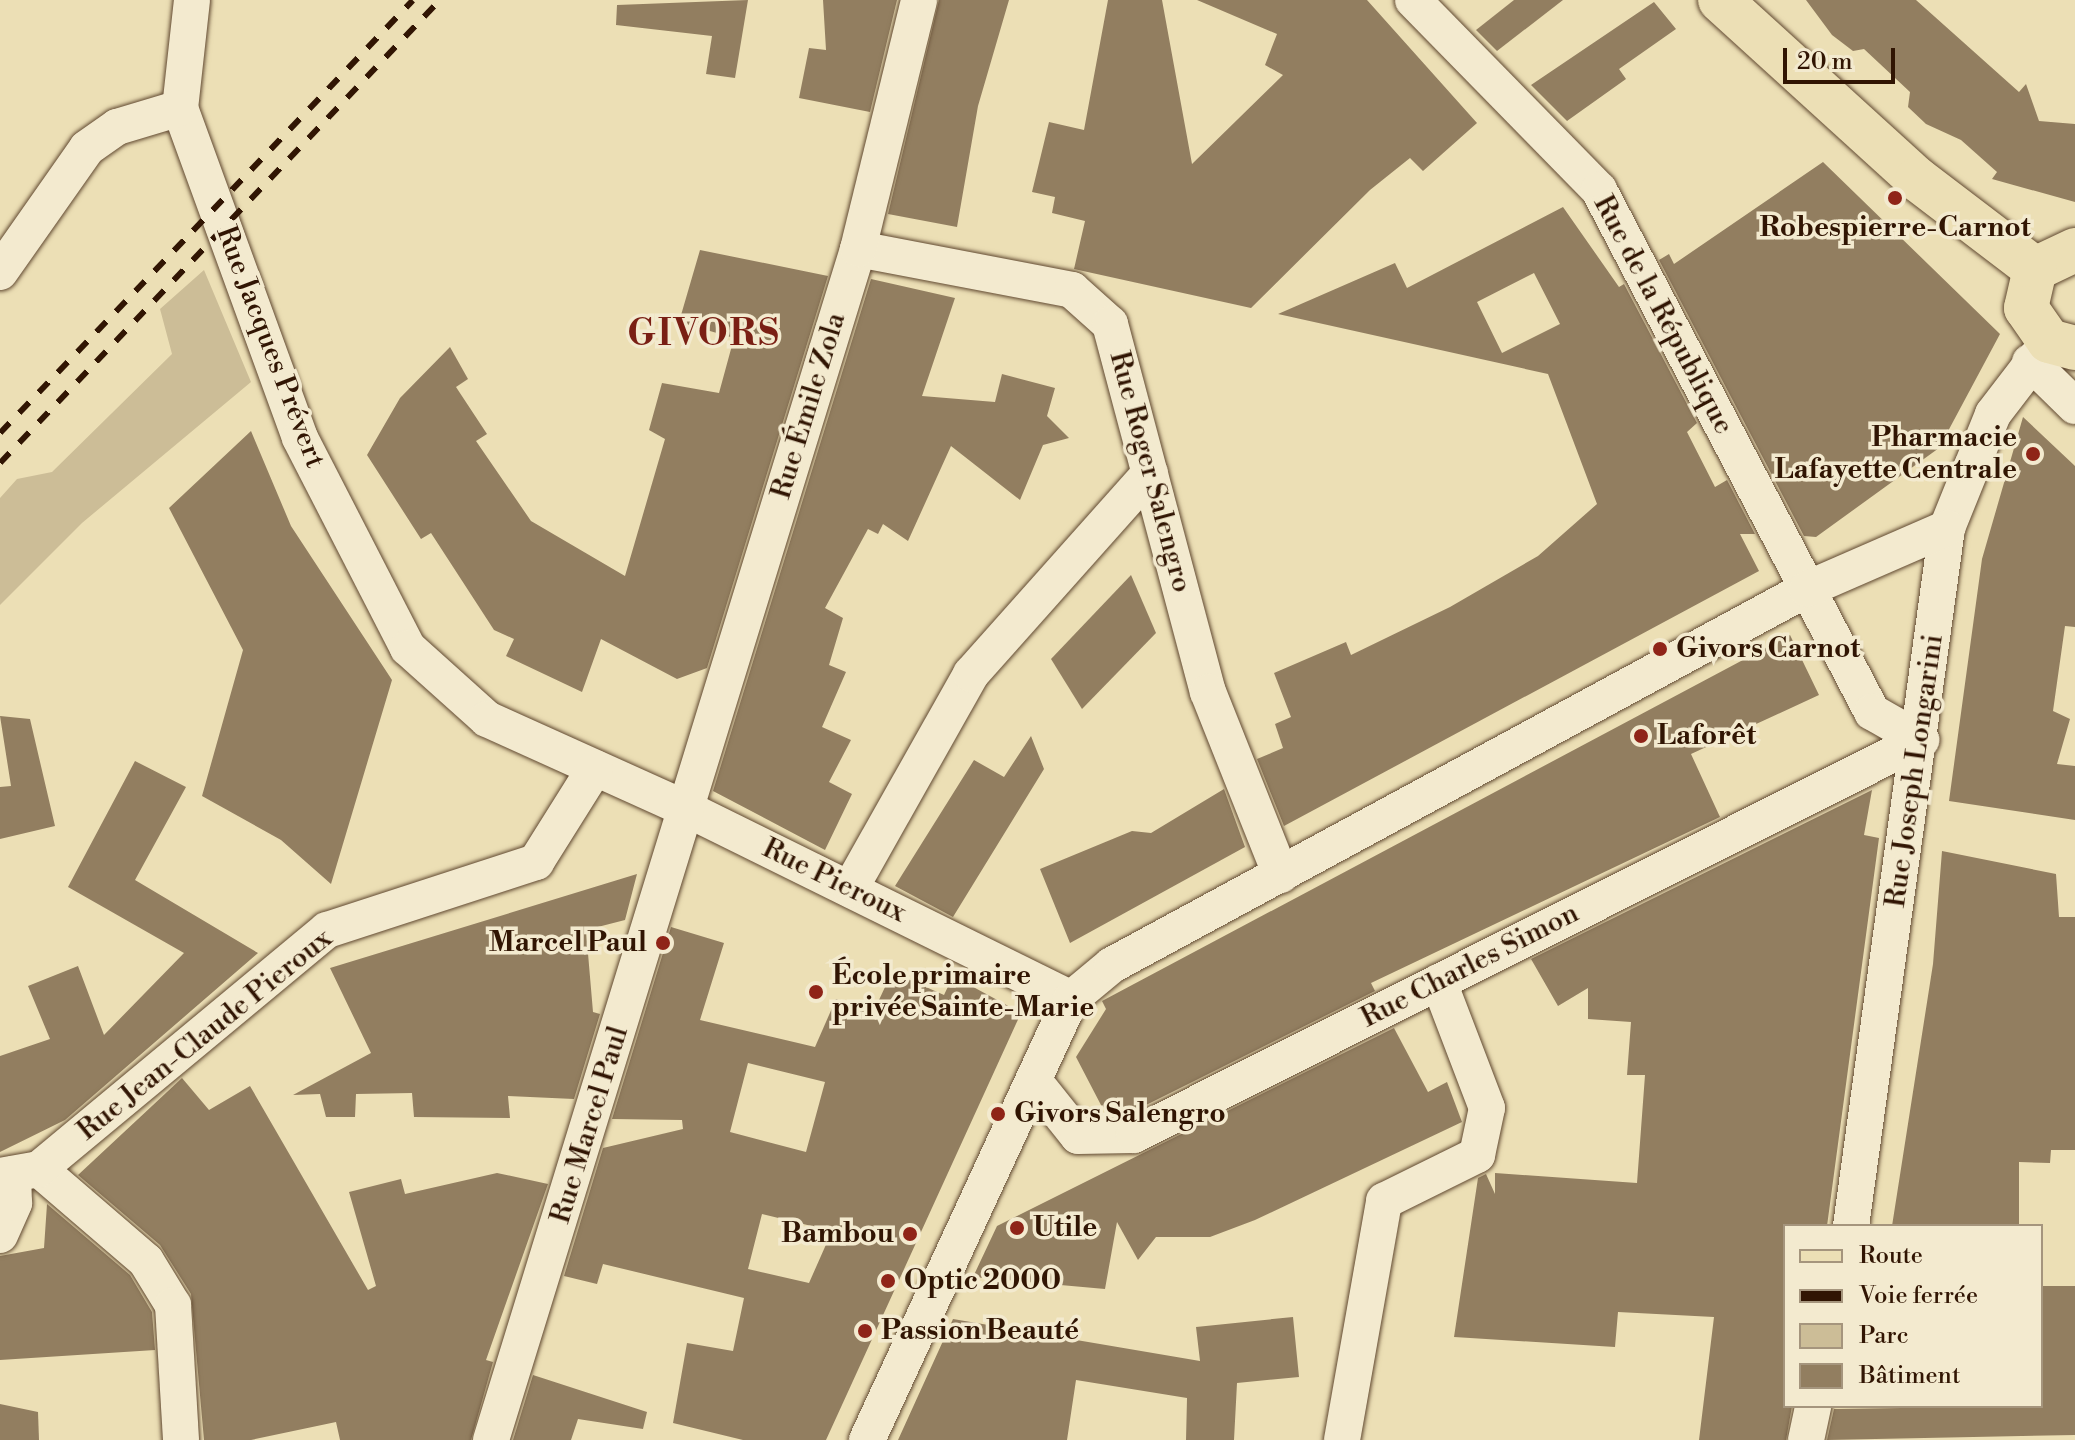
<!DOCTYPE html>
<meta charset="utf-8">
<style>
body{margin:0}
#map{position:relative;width:2075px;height:1440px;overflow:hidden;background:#ecdfb5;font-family:"Libre Bodoni",serif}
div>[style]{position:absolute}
.green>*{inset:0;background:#ccbd97}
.building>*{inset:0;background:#927e60}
.roads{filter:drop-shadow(0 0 2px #604830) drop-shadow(0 0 2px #604830)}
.minor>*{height:36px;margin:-18px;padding:0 18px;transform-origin:18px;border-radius:18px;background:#f3eacf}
.major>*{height:44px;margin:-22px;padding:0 22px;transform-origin:22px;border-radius:22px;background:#ecdfb5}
.rail>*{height:6px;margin-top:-3px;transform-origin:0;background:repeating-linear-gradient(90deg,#311503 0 14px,transparent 0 28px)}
.dots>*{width:22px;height:22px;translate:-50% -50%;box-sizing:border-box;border:4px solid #f3eacf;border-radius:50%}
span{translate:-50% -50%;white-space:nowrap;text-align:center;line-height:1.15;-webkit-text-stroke:7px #f3eacf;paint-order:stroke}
.poi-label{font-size:28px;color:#311503;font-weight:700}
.right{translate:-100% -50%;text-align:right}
.left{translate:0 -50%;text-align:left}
.street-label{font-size:28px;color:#311503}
.district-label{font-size:36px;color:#7a1f14;font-weight:700;letter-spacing:2px}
.legend{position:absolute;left:1783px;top:1224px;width:260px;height:184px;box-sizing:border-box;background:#f3eacf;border:2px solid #a5957d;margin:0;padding:10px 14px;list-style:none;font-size:24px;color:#311503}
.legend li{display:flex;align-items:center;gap:16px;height:40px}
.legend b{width:40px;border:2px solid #a5957d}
.scale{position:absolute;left:1783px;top:48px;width:112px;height:36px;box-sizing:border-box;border:4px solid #311503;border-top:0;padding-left:10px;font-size:24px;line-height:28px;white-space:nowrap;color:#311503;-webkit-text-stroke:6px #f3eacf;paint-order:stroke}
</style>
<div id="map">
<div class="green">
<i style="clip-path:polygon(204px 270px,251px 382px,82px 523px,0 605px,0 498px,17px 479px,52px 472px,172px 354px,160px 309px)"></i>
</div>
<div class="building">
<i style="clip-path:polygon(748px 0,735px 78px,706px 74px,712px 36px,616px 25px,617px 5px)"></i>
<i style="clip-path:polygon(823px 0,897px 0,870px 112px,799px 98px,809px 48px,826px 50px)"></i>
<i style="clip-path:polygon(939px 0,1009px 0,978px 106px,957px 227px,888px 214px)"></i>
<i style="clip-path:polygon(1108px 0,1162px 0,1192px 164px,1283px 75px,1265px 65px,1277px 34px,1197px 0,1367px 0,1477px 123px,1423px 171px,1410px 158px,1370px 190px,1251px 308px,1074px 269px,1085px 221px,1052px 213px,1055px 197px,1032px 192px,1049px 122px,1084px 130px)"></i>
<i style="clip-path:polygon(1514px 0,1563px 0,1497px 51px,1476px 30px)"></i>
<i style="clip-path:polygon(1806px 0,1916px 0,2019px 92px,2026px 84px,2039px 121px,2075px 124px,2075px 202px,1992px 179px,1997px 172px,1961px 140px,1926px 124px,1908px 107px,1910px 92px,1864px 49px,1853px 51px,1832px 35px)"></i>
<i style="clip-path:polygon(1654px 2px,1676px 29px,1619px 69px,1626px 79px,1567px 121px,1531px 85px)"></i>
<i style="clip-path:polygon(1823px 162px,2000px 334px,1939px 448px,1816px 537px,1804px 536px,1659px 260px,1669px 254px,1674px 264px)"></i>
<i style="clip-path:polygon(evenodd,1563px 207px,1619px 287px,1624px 284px,1697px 423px,1687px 432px,1715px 487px,1727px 480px,1755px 534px,1740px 534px,1759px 571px,1284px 826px,1257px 759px,1283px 748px,1275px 724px,1291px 717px,1274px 673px,1346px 642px,1351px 655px,1450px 607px,1538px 556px,1597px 504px,1548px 374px,1278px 314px,1395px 263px,1407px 288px,1563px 207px,1534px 273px,1560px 324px,1502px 353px,1477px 302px,1534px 273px)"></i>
<i style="clip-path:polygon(700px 250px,828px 276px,707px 668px,677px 679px,601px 639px,582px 692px,506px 656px,514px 639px,494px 630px,431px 533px,421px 539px,367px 455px,400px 398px,450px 347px,468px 379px,456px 387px,487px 434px,476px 441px,531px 521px,625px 576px,665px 439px,649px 430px,662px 383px,719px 393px,734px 338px,679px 322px)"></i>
<i style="clip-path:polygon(871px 279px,955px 298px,922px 396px,995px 402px,1002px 374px,1055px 388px,1047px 416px,1069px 438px,1043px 445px,1020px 500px,951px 446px,908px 541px,883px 524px,878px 534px,868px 529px,825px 608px,843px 618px,829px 665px,846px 672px,822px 727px,851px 740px,829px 782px,852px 794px,825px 850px,713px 791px)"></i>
<i style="clip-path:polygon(2023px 417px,2075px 466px,2075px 627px,2065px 626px,2053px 711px,2070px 719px,2057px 764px,2075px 766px,2075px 820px,1949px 801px,1982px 559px)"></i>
<i style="clip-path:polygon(251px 431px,291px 526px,392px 680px,331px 884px,281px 840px,202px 796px,243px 650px,169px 508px)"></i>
<i style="clip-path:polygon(1131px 575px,1156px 633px,1082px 709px,1051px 659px)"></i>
<i style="clip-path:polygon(1790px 635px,1819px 695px,1691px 754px,1720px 817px,1371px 983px,1375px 991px,1132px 1112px,1102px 1107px,1076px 1057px,1106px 1009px,1102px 1001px)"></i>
<i style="clip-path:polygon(0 716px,30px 719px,55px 826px,0 839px,0 787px,11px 786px)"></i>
<i style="clip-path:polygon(1031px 736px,1044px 769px,953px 917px,895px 886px,974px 760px,1004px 777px)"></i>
<i style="clip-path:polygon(135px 761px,186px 787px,135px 880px,258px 953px,65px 1120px,0 1152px,0 1056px,50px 1039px,28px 986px,78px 966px,104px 1035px,184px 953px,68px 887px)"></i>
<i style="clip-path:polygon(1224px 789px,1245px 847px,1070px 943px,1040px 869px,1132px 831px,1151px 833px)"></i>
<i style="clip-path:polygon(1872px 790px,1864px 835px,1879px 838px,1827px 1226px,1785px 1226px,1785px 1406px,1792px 1406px,1786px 1440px,1699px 1440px,1714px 1317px,1618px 1312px,1615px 1347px,1454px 1337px,1478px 1178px,1486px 1174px,1495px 1194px,1495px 1173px,1637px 1183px,1645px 1075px,1627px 1075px,1631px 1022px,1588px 1019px,1588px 988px,1558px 1006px,1531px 959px)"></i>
<i style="clip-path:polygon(1942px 851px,2056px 874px,2059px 917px,2075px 917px,2075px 1150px,2051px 1150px,2050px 1163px,2019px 1162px,2019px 1226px,1892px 1226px,1933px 964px)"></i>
<i style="clip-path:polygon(637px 874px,625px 920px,586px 930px,593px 1012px,600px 1014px,574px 1099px,508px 1096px,510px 1118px,414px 1117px,412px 1093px,356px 1094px,355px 1117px,326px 1117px,320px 1094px,293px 1095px,371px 1053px,330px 968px)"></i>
<i style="clip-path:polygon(evenodd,671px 927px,724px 943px,700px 1020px,815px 1047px,836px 999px,872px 1015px,892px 972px,944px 995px,953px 976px,1021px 1013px,826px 1440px,743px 1440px,673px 1423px,687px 1343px,733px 1351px,744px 1298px,603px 1264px,597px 1284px,564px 1276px,603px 1148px,683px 1129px,682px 1120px,612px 1119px,671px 927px,748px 1063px,825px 1082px,806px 1152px,730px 1132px,748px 1063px,671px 927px,762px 1214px,832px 1231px,809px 1283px,748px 1269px,762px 1214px)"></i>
<i style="clip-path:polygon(1394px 1028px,1428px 1092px,1447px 1082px,1462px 1122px,1255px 1220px,1210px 1237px,1156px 1237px,1138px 1260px,1117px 1222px,1105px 1289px,973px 1277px,997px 1226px)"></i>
<i style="clip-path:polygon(182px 1078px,209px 1110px,250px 1086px,368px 1290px,376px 1286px,349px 1192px,401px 1179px,405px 1194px,497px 1173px,548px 1184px,486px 1360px,493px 1362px,471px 1440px,340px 1440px,336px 1422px,251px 1440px,204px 1440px,191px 1294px,160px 1245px,78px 1175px)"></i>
<i style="clip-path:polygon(47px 1204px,130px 1275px,152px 1312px,155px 1350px,0 1360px,0 1256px,44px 1248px)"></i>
<i style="clip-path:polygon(2041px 1286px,2075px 1286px,2075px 1435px,1827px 1440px,1834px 1409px,2041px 1406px)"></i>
<i style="clip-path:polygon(1293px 1317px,1299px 1377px,1237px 1383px,1234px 1440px,1186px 1440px,1187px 1398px,1076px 1380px,1067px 1440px,898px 1440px,953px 1319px,1200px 1361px,1196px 1327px)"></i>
<i style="clip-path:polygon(533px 1375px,647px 1412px,643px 1429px,578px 1419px,571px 1440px,513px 1440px)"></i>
<i style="clip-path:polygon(0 1404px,38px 1412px,39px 1440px,0 1440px)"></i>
</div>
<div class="roads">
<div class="minor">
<i style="left:192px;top:0;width:109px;rotate:96.3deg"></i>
<i style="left:180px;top:108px;width:351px;rotate:70deg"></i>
<i style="left:300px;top:438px;width:236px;rotate:62.8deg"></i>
<i style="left:408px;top:648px;width:106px;rotate:41.9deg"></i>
<i style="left:487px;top:719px;width:222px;rotate:24.3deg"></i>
<i style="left:689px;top:810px;width:426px;rotate:26.3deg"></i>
<i style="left:1413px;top:0;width:266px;rotate:45.6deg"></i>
<i style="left:1599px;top:190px;width:589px;rotate:62.39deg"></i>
<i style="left:1872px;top:712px;width:56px;rotate:29.7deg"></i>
<i style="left:858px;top:249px;width:218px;rotate:10.8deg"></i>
<i style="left:1072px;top:290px;width:51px;rotate:41.8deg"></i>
<i style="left:1110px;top:324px;width:381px;rotate:75.1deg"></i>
<i style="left:1208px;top:692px;width:197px;rotate:68.3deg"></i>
<i style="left:0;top:272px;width:151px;rotate:-54.9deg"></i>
<i style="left:87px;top:148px;width:37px;rotate:-35deg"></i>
<i style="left:117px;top:127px;width:66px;rotate:-16.8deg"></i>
<i style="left:2030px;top:362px;width:63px;rotate:44.4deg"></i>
<i style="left:850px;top:889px;width:247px;rotate:-60.6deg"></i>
<i style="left:971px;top:674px;width:269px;rotate:-48.3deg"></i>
<i style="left:1034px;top:1081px;width:70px;rotate:51.3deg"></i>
<i style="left:1078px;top:1136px;width:56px;rotate:-1deg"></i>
<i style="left:1134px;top:1135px;width:881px;rotate:-26.65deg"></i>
<i style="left:39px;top:1169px;width:141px;rotate:40.7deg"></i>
<i style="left:146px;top:1261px;width:52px;rotate:58.5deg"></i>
<i style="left:173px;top:1305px;width:135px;rotate:86.6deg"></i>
<i style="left:0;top:1176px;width:40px;rotate:-10deg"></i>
<i style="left:39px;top:1169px;width:374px;rotate:-39.7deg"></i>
<i style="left:327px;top:930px;width:220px;rotate:-18deg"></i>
<i style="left:536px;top:862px;width:111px;rotate:-57.9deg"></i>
<i style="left:1851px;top:1226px;width:705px;rotate:-82.17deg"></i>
<i style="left:1947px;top:528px;width:123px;rotate:-68deg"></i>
<i style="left:1993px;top:414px;width:92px;rotate:-52.5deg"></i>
<i style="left:0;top:1235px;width:35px;rotate:-66deg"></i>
<i style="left:14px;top:1203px;width:29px;rotate:-92deg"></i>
<i style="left:491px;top:1440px;width:1246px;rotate:-72.87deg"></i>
<i style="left:858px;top:249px;width:256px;rotate:-76.2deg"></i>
<i style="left:867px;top:1440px;width:486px;rotate:-65.2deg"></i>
<i style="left:1071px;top:999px;width:53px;rotate:-39.7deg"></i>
<i style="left:1112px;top:965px;width:790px;rotate:-28.41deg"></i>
<i style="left:1807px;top:589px;width:153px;rotate:-23.5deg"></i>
<i style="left:1342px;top:1440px;width:243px;rotate:-80deg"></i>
<i style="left:1384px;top:1201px;width:104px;rotate:-26.3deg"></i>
<i style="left:1477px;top:1155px;width:48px;rotate:-78deg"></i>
<i style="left:1487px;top:1108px;width:135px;rotate:-110.9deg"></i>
<i style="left:1806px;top:1440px;width:35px;rotate:-78deg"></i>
</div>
<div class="major">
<i style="left:1720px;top:0;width:266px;rotate:42.3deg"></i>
<i style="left:1917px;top:179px;width:148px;rotate:37.3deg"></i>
<i style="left:2075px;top:250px;width:44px;rotate:154.6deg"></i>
<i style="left:2035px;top:269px;width:40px;rotate:103deg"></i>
<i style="left:2026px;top:308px;width:40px;rotate:55.1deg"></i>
<i style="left:2049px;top:341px;width:27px;rotate:15deg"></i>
</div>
</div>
<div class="rail">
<i style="left:0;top:433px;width:598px;rotate:-46.35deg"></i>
<i style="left:0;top:463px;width:639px;rotate:-46.46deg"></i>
</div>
<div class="dots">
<i style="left:1895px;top:198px;background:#8f2418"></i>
<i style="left:2033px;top:454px;background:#8f2418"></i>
<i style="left:1660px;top:649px;background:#8f2418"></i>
<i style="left:1641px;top:736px;background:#8f2418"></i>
<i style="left:663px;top:943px;background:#8f2418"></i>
<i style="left:816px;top:992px;background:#8f2418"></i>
<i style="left:998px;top:1114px;background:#8f2418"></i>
<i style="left:1017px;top:1228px;background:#8f2418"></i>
<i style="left:910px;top:1234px;background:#8f2418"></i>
<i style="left:888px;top:1281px;background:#8f2418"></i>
<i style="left:865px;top:1331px;background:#8f2418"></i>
</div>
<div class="poi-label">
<span style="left:1895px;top:228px">Robespierre-Carnot</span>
<span class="right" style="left:2017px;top:454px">Pharmacie<br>Lafayette Centrale</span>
<span class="left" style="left:1676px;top:649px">Givors Carnot</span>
<span class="left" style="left:1657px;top:736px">Laforêt</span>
<span class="right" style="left:647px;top:943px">Marcel Paul</span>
<span class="left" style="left:832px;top:992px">École primaire<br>privée Sainte-Marie</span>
<span class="left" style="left:1014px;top:1114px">Givors Salengro</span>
<span class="left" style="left:1033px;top:1228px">Utile</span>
<span class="right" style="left:894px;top:1234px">Bambou</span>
<span class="left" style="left:904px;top:1281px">Optic 2000</span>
<span class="left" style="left:881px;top:1331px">Passion Beauté</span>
</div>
<div class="street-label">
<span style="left:1663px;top:315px;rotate:62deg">Rue de la République</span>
<span style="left:270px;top:347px;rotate:69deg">Rue Jacques Prévert</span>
<span style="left:809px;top:406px;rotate:-73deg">Rue Émile Zola</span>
<span style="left:1150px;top:472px;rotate:75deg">Rue Roger Salengro</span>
<span style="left:1915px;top:771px;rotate:-82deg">Rue Joseph Longarini</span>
<span style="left:834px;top:881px;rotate:26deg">Rue Pieroux</span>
<span style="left:1470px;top:966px;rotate:-27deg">Rue Charles Simon</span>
<span style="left:205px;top:1035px;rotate:-39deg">Rue Jean-Claude Pieroux</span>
<span style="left:590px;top:1125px;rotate:-73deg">Rue Marcel Paul</span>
</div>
<div class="district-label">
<span style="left:704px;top:335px">GIVORS</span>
</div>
<ul class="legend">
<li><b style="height:10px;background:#ecdfb5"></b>Route</li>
<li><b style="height:10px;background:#311503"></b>Voie ferrée</li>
<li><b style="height:22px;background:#ccbd97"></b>Parc</li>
<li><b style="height:22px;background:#927e60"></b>Bâtiment</li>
</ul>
<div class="scale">20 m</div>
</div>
